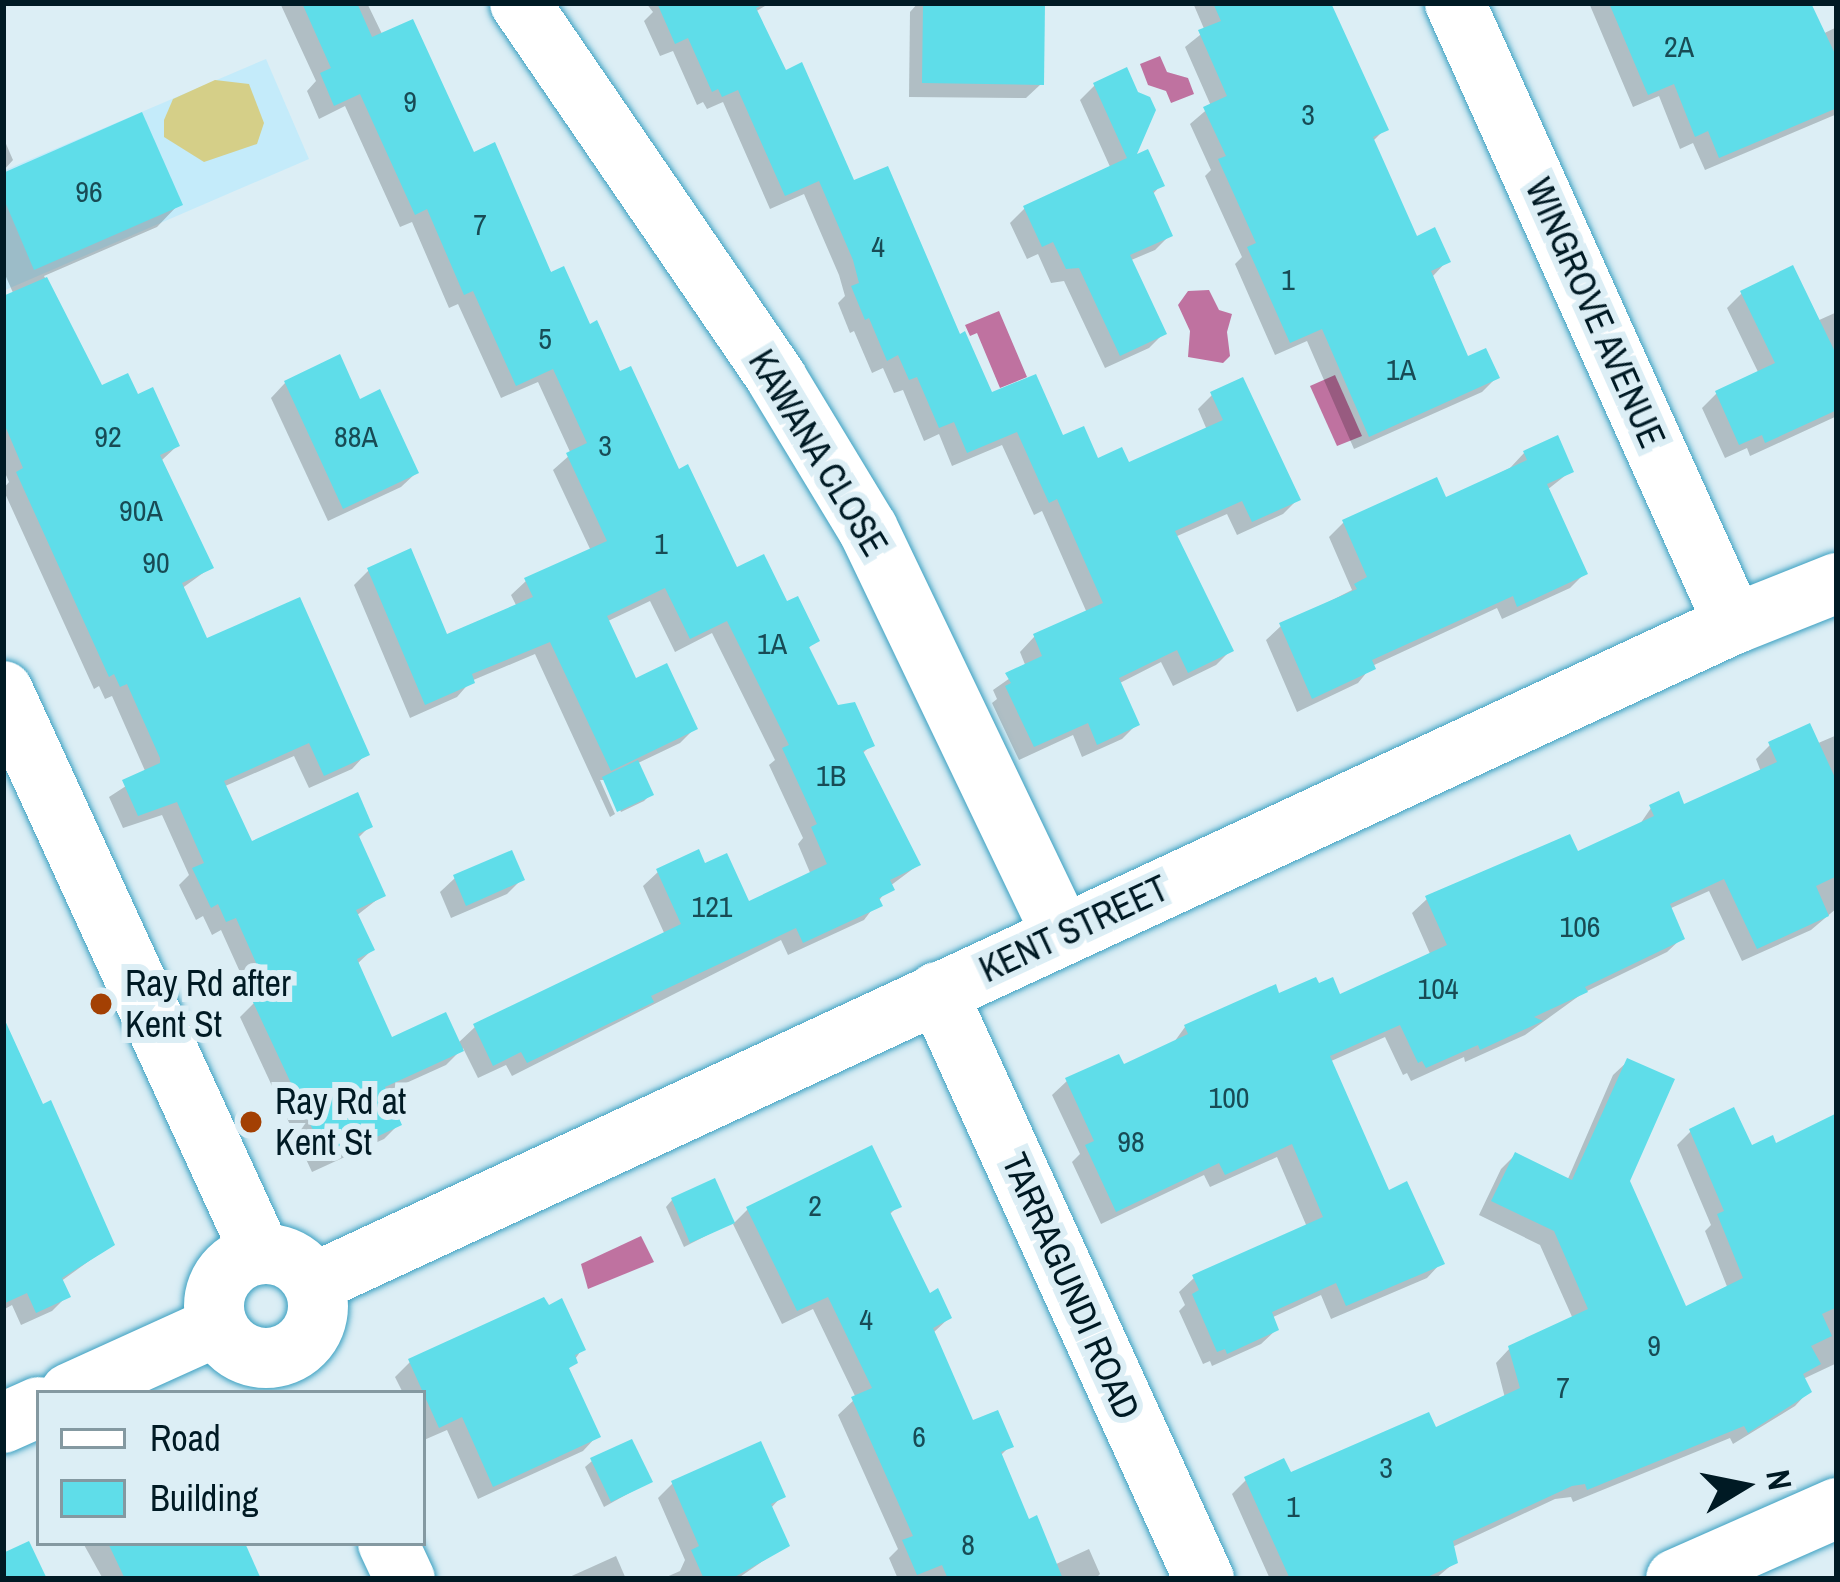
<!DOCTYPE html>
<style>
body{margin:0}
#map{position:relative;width:1840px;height:1582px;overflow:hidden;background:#dceef5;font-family:"Archivo Narrow",sans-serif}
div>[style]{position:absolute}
.built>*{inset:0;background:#c4ebfa}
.green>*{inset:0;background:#d5cf88}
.water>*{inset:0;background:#bf72a0}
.shadow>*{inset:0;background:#0003}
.building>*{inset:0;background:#5fdde9}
.roads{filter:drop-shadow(0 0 3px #3ba0c1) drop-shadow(0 0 3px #3ba0c1)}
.minor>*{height:60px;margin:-30px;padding:0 30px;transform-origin:30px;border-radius:30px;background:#fff}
.minor>.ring{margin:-30px;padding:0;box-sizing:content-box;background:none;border:60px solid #fff;border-radius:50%}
.dots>*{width:33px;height:33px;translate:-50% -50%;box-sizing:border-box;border:6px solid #dceef5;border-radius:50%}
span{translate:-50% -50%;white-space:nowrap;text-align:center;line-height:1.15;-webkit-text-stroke:12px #dceef5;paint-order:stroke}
.number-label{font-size:30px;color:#184b55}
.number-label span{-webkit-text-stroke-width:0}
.street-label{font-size:36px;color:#001a24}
.poi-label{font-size:36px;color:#001a24}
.left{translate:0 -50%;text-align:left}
.frame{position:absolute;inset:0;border:6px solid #001a24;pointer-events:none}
.legend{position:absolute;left:36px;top:1390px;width:390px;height:156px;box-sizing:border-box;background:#dceef5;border:3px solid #8499a1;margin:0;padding:15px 21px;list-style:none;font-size:36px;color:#001a24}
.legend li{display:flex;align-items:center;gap:24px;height:60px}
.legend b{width:60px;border:3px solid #8499a1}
.north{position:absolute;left:1684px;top:1426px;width:120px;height:120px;-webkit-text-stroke:9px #dceef5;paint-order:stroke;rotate:80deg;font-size:33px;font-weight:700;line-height:48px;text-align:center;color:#001a24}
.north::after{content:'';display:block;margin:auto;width:42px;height:54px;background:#001a24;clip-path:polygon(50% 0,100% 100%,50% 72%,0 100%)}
</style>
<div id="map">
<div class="built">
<i style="clip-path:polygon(266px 59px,309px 159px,3px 291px,3px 171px)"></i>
</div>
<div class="green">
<i style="clip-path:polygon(215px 80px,249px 84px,264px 123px,257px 144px,204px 162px,164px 137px,164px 120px,173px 99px)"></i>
</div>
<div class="water">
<i style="clip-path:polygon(1160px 56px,1167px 72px,1188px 78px,1194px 94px,1171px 103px,1166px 91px,1148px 85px,1140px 64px)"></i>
<i style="clip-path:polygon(1209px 290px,1219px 310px,1232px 314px,1227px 332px,1230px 356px,1223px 363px,1188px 357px,1190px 331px,1178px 305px,1188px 291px)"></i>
<i style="clip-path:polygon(999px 311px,1027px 377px,1000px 388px,977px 333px,970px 336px,965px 325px)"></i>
<i style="clip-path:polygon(1335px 375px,1362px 436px,1337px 446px,1310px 386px)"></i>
<i style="clip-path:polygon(641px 1236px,654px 1262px,588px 1289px,581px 1264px)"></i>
</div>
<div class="shadow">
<i style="clip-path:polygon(280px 3px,367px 3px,383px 36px,472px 156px,589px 328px,735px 572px,786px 605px,816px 640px,807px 650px,836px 709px,871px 745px,862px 754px,918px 865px,890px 886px,864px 920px,788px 955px,781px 940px,512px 1076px,506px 1065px,478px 1078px,463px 1048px,446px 1065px,384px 1093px,398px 1125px,384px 1139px,312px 1172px,240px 1017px,254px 1003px,221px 930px,212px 935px,203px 916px,196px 920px,179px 885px,189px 875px,162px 815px,123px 828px,109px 797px,146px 773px,112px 696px,105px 699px,99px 686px,94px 689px,3px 489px,9px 482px,3px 468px,3px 300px,14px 295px,3px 270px,3px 177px,179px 204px,157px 227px,44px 276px,101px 389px,136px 398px,177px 446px,162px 460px,210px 568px,181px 589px,205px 642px,366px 754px,352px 769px,309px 788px,294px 756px,223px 787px,250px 845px,370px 826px,357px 839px,383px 895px,356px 916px,372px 950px,356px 965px,391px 1041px,457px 1044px,475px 1027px,665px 935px,643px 886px,658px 872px,703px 867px,747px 905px,811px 875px,798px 844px,803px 838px,769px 765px,775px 760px,712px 633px,675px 652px,650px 601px,606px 622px,634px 682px,694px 729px,680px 743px,636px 764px,650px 795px,644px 801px,621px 812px,606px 780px,600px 780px,615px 814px,610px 817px,535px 654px,471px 681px,457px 697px,410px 718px,354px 585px,369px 570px,445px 638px,517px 607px,511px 595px,526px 581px,591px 551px,553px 470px,571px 454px,538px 382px,501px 398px,458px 304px,449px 308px,412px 222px,400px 227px,345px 106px,319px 119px,307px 91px,316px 81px)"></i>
<i style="clip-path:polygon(646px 3px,770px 3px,755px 12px,785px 74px,852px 184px,959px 338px,991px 396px,1097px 462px,1127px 466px,1207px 430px,1198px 409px,1212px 395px,1297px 500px,1283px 514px,1237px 535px,1227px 514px,1175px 537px,1231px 650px,1216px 665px,1173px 686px,1161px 662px,1118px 684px,1137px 724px,1122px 739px,1082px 757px,1073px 735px,1019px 760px,992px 703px,997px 699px,993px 690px,1026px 667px,1020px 652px,1034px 637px,1087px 613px,1042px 511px,1034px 515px,1002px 445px,952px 466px,939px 434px,924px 441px,903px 390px,894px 393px,883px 368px,872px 373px,854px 331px,850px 333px,838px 303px,845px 296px,839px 275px,804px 194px,770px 209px,723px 102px,707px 109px,703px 102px,697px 105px,673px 51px,660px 56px,644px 21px,653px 12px)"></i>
<i style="clip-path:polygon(918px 3px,1042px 3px,1041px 84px,1026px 98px,909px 97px,910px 12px)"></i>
<i style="clip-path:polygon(1193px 3px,1323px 3px,1385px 129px,1372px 142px,1416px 240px,1447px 261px,1433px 276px,1467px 360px,1496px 378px,1482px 392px,1354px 449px,1307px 341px,1275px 355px,1235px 264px,1242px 257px,1205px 176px,1211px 170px,1190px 124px,1211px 106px,1185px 47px,1205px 31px)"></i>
<i style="clip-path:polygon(1589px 3px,1792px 3px,1808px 41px,1837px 27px,1837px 114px,1705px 170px,1693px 143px,1680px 149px,1659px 96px,1633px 107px)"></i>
<i style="clip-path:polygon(1095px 85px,1131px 160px,1161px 185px,1152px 195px,1170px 235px,1155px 250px,1129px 261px,1164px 333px,1149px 348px,1105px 368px,1064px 281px,1051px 283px,1038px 254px,1027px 259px,1010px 223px,1025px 208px,1111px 169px,1080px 100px)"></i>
<i style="clip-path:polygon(3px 137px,13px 160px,3px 171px)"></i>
<i style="clip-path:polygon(1742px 293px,1817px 321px,1837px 312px,1837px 416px,1750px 456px,1747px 448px,1725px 458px,1702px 408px,1716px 394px,1759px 374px,1727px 308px)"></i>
<i style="clip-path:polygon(285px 383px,359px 403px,416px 473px,401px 487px,328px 521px,271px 398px)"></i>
<i style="clip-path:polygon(1524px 453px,1571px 471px,1547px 490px,1585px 573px,1570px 588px,1502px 619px,1497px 608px,1372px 666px,1358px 683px,1297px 712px,1266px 640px,1281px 626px,1352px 590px,1329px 537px,1343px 523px,1445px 501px,1510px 468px)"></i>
<i style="clip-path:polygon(1837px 735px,1837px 908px,1811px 930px,1742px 961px,1709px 891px,1669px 909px,1682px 938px,1667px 952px,1583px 993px,1525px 1035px,1465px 1062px,1464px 1057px,1411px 1081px,1407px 1073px,1403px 1075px,1385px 1037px,1329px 1062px,1387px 1194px,1441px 1263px,1427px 1278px,1331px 1319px,1321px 1295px,1271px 1318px,1276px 1330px,1261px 1344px,1212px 1366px,1210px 1361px,1203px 1364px,1179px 1311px,1185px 1305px,1179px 1292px,1194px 1278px,1307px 1227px,1277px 1157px,1210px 1187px,1204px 1175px,1101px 1224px,1072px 1162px,1080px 1154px,1052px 1095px,1067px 1081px,1122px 1068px,1172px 1045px,1185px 1027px,1278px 997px,1339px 998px,1431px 956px,1412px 913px,1427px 899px,1576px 855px,1638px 827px,1651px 808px,1683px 808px,1761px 772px,1756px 759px,1770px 745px,1816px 744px)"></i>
<i style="clip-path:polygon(455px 878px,522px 879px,507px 894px,451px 918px,440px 892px)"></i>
<i style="clip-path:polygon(3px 1025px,111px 1245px,60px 1282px,67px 1296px,52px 1311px,21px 1325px,12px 1305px,3px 1310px)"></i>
<i style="clip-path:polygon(1628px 1061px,1627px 1181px,1685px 1310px,1728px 1289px,1705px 1231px,1711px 1225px,1677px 1145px,1691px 1131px,1751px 1149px,1775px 1147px,1837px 1116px,1837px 1363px,1803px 1379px,1809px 1391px,1795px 1406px,1733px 1444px,1730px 1438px,1573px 1502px,1571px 1497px,1555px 1499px,1448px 1549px,1454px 1563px,1435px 1579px,1270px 1579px,1232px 1494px,1246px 1480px,1289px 1476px,1434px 1431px,1505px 1398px,1496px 1363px,1510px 1348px,1573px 1319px,1540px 1245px,1479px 1215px,1501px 1169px,1515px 1155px,1567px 1181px,1613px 1075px)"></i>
<i style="clip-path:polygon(672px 1200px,731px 1223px,684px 1247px,666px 1207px)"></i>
<i style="clip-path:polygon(898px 1206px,889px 1215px,928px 1297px,949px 1318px,934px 1332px,972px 1424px,1010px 1446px,1000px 1456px,1027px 1523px,1054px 1565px,1089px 1549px,1100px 1574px,1095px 1579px,898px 1579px,889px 1558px,898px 1549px,838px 1415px,856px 1398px,813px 1309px,782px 1324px,733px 1224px,748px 1209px)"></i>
<i style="clip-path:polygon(582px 1349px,567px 1371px,597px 1436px,583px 1451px,478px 1499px,447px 1430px,424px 1440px,423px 1393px,403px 1393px,395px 1377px,410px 1362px)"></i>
<i style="clip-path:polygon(592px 1461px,649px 1482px,604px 1507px,585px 1467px)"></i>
<i style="clip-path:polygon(673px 1483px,782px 1496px,770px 1509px,786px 1545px,737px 1579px,662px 1579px,680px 1571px,685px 1560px,658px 1498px)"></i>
<i style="clip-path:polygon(83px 1543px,241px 1543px,247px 1579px,103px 1579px)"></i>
<i style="clip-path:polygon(616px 1556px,626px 1579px,565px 1579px)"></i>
</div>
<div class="building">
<i style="clip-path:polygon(302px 3px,357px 3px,372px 37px,413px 19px,474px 152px,495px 142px,551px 272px,564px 266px,590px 324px,597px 320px,620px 371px,631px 366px,679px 469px,688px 464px,737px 567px,764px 554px,787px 601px,798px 596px,820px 641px,809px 647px,838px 705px,855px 702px,875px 746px,863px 751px,921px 865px,890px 880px,895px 890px,879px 898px,883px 906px,803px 943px,796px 928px,651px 996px,654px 1002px,527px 1063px,521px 1052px,493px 1066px,473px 1024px,681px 924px,656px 869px,699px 849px,705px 863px,727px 853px,749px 901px,827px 864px,811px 827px,817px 824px,782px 748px,789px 745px,727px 621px,690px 639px,665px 588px,607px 616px,636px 678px,667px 663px,698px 729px,611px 771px,550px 642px,472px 674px,475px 683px,425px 705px,367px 568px,411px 548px,447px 634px,533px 597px,524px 578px,607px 541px,566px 453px,587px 443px,553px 369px,516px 386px,473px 291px,464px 295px,427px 209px,415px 215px,360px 94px,334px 106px,320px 73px,331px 68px)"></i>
<i style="clip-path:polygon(657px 3px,766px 3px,756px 8px,786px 70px,802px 62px,854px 180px,888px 166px,960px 334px,965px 331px,992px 392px,1036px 374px,1063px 435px,1084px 426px,1098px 458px,1122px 447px,1129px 462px,1223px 420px,1210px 392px,1243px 377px,1301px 500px,1252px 522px,1242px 501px,1175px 531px,1234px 651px,1188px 673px,1177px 650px,1119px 678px,1140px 725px,1097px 745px,1088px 723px,1034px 747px,1005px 686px,1011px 683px,1005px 673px,1042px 656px,1033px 634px,1103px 603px,1057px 499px,1049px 503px,1017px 432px,967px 453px,954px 422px,939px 428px,917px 377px,909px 380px,898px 355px,887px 361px,869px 318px,865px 320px,851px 286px,859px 283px,853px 260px,819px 181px,785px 196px,738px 90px,722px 97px,718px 89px,712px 92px,688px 38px,675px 44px)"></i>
<i style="clip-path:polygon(923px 3px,1045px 3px,1044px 85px,922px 83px)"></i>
<i style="clip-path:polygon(1213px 3px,1331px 3px,1389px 130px,1373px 137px,1417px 236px,1435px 227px,1451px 262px,1431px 271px,1468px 356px,1486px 348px,1500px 378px,1369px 437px,1322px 329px,1290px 343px,1247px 247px,1256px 243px,1218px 159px,1226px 156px,1203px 107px,1227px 96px,1198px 30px,1221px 21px)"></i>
<i style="clip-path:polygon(1609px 3px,1811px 3px,1837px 58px,1837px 108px,1719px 158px,1708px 131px,1695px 137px,1674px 84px,1648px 95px)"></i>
<i style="clip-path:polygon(1127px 67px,1138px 92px,1150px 97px,1156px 110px,1137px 154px,1148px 149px,1165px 186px,1153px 191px,1173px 236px,1130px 255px,1167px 334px,1120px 356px,1079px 268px,1066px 269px,1053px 242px,1042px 247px,1023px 206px,1127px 158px,1093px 83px)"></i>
<i style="clip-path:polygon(142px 112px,183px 205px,34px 270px,3px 197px,3px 173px)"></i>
<i style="clip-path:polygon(1793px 265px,1837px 356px,1837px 410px,1765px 443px,1762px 435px,1739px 445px,1715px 391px,1775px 363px,1740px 291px)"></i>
<i style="clip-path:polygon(47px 277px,102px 385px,128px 373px,138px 394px,153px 387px,180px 446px,160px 455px,214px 568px,182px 583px,207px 638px,300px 597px,370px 755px,324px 776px,309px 743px,224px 781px,252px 841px,358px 792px,373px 827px,358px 834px,386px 896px,356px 910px,375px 950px,357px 959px,392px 1037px,446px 1012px,464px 1051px,385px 1087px,402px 1125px,327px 1160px,252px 1000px,269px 992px,236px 918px,226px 922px,218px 904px,211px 908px,192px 868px,204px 863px,177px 802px,138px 816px,122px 780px,160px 763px,160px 758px,127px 684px,120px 687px,114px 674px,109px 677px,16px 472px,23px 468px,3px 421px,3px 296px)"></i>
<i style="clip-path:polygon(340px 354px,360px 399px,380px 389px,419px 473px,343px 509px,284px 381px)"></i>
<i style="clip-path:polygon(1558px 435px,1574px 472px,1547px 484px,1588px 574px,1517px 607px,1513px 596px,1372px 660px,1376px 669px,1312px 699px,1279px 623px,1357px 589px,1354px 584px,1367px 577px,1342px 520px,1437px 477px,1446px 497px,1527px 460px,1523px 451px)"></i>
<i style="clip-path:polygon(1810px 723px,1837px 782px,1837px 876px,1816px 886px,1829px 916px,1757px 949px,1724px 879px,1670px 904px,1685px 939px,1585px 987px,1588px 992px,1534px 1017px,1543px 1021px,1480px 1050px,1478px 1045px,1426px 1068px,1422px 1061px,1418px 1063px,1400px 1025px,1330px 1056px,1389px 1190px,1407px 1181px,1445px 1264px,1346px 1306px,1336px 1283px,1272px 1312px,1279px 1330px,1227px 1354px,1225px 1349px,1217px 1352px,1192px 1294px,1199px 1290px,1192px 1275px,1323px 1217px,1292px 1144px,1225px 1175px,1219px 1163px,1116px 1212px,1085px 1145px,1094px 1141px,1065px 1078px,1119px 1054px,1124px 1064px,1188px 1034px,1184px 1025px,1276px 984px,1279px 993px,1316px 977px,1319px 983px,1333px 977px,1340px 994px,1447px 945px,1425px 896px,1570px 834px,1578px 851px,1654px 816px,1649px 805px,1679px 791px,1684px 804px,1777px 762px,1768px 742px)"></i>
<i style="clip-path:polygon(638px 760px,654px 795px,617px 812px,602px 777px)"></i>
<i style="clip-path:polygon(512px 850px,525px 880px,466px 906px,453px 875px)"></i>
<i style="clip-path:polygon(3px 1016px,43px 1104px,51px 1100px,115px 1245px,62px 1278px,71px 1297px,36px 1313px,27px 1293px,3px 1304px)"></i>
<i style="clip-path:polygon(1627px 1058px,1675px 1079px,1630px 1181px,1686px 1306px,1743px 1278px,1717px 1214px,1724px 1211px,1689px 1129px,1734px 1107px,1752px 1145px,1773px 1135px,1776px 1143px,1837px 1113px,1837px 1307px,1822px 1314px,1832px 1336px,1811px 1346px,1821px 1364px,1803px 1374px,1812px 1392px,1748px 1433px,1744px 1426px,1587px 1490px,1585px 1484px,1572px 1486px,1453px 1541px,1458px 1563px,1423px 1579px,1290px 1579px,1244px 1477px,1284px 1458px,1291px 1472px,1429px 1412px,1436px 1427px,1520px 1388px,1508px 1346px,1588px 1309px,1554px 1231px,1491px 1201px,1515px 1152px,1572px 1180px)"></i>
<i style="clip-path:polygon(872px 1145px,902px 1207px,890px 1212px,930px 1293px,938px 1288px,952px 1318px,933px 1328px,973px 1420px,998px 1410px,1014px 1447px,1001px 1452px,1029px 1519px,1037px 1515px,1063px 1579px,948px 1579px,942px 1565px,917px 1575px,902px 1540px,913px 1536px,851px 1397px,872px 1388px,828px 1297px,797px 1311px,746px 1207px)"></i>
<i style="clip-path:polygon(715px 1178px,735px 1223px,690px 1243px,671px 1198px)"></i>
<i style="clip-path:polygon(544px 1297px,549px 1305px,562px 1298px,586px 1350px,575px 1355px,578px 1363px,569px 1368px,601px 1437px,493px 1487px,462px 1417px,439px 1428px,408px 1359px)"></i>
<i style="clip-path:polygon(632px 1439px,653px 1482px,611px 1502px,590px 1458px)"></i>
<i style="clip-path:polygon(761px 1441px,786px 1497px,771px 1504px,790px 1546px,731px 1579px,704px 1579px,691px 1550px,699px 1546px,671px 1481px)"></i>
<i style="clip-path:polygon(29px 1541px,47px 1579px,3px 1579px,3px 1553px)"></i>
<i style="clip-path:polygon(108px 1543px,245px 1543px,261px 1579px,125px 1579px)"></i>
</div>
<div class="roads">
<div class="minor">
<i style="left:520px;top:3px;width:455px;rotate:55.6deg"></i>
<i style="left:777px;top:379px;width:175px;rotate:58.8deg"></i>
<i style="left:868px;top:529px;width:449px;rotate:64.4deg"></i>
<i style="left:1455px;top:3px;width:681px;rotate:65.81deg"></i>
<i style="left:3px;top:691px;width:619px;rotate:65.38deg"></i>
<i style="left:937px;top:992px;width:645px;rotate:65.54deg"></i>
<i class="ring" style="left:214px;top:1254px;width:44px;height:44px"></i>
<i style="left:314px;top:1283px;width:1565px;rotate:-24.9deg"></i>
<i style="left:1734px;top:624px;width:111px;rotate:-21.7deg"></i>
<i style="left:70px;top:1393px;width:162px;rotate:-24.4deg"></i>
<i style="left:3px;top:1423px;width:39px;rotate:-24deg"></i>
<i style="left:388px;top:1543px;width:40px;rotate:65deg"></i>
<i style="left:1676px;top:1579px;width:176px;rotate:-23.8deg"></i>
</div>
</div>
<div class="dots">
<i style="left:101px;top:1004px;background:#a34003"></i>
<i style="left:251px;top:1122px;background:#a34003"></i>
</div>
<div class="number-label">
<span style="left:1679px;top:46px">2A</span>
<span style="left:410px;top:101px">9</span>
<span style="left:1308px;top:114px">3</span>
<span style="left:89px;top:191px">96</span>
<span style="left:480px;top:224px">7</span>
<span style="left:878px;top:246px">4</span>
<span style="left:1288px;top:279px">1</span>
<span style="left:545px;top:338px">5</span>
<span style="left:1401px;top:369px">1A</span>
<span style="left:108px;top:436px">92</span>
<span style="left:356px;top:436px">88A</span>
<span style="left:605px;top:445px">3</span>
<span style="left:141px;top:510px">90A</span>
<span style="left:661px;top:543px">1</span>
<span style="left:156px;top:562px">90</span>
<span style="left:772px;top:643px">1A</span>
<span style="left:831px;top:775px">1B</span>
<span style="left:712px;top:906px">121</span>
<span style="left:1580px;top:926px">106</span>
<span style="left:1438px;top:988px">104</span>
<span style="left:1229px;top:1097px">100</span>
<span style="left:1131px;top:1141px">98</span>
<span style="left:815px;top:1205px">2</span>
<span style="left:866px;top:1319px">4</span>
<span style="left:1654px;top:1345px">9</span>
<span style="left:1563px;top:1387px">7</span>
<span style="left:919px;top:1436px">6</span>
<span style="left:1386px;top:1467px">3</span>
<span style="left:1293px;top:1506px">1</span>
<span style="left:968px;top:1544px">8</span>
</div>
<div class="street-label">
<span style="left:1595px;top:313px;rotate:66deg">WINGROVE AVENUE</span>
<span style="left:818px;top:453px;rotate:59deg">KAWANA CLOSE</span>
<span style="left:1074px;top:929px;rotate:-25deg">KENT STREET</span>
<span style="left:1071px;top:1286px;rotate:66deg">TARRAGUNDI ROAD</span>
</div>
<div class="poi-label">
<span class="left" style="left:125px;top:1004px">Ray Rd after<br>Kent St</span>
<span class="left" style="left:275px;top:1122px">Ray Rd at<br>Kent St</span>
</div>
<div class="frame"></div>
<ul class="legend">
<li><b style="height:15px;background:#fff"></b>Road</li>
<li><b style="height:33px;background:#5fdde9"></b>Building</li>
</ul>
<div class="north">N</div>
</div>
